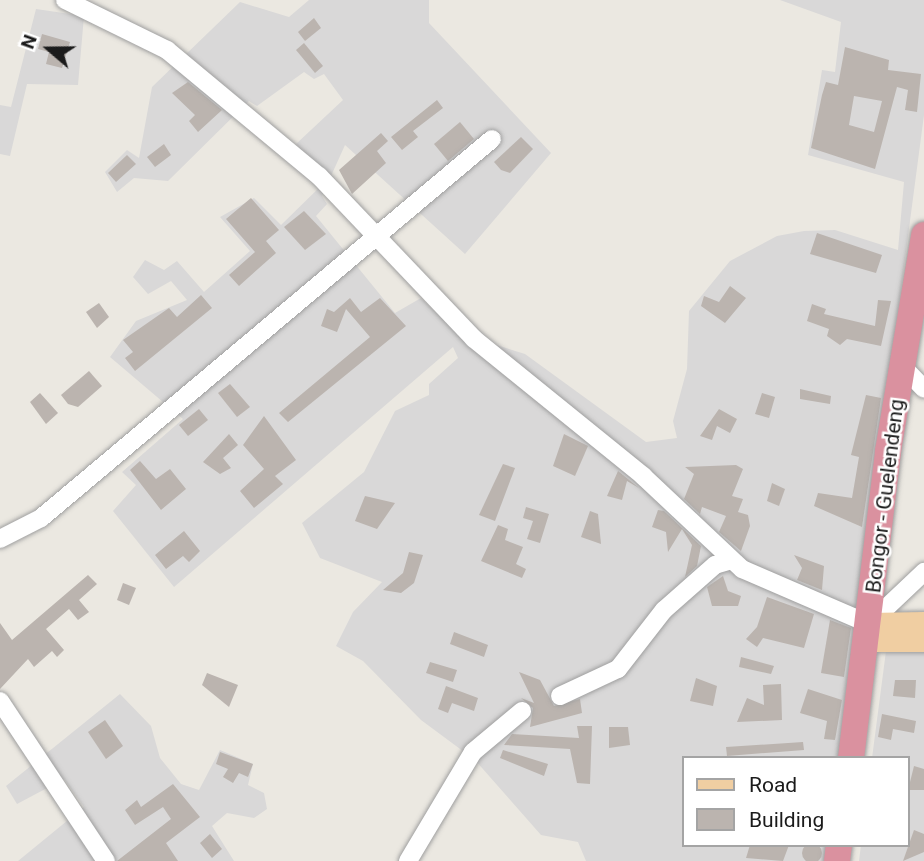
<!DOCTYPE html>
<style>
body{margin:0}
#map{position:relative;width:924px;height:861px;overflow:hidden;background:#ebe8e1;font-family:Roboto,sans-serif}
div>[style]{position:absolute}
.residential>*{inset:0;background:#d9d8d8}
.building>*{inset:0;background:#bbb4af}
.round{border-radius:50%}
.roads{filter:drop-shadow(0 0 2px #9f9f9f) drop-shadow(0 0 2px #9f9f9f)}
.minor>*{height:18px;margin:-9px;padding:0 9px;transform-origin:9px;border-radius:9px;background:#fff}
.major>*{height:23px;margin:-11.5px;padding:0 11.5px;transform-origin:11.5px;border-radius:11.5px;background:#f0cea2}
.highway>*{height:26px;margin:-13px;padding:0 13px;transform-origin:13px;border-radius:13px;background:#da919f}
span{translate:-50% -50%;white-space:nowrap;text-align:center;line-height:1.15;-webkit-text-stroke:5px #fff;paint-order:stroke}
.street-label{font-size:21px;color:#1b1b1b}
.legend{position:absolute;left:682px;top:756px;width:228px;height:91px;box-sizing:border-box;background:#fff;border:2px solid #a4a4a4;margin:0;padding:9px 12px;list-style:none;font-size:21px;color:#1b1b1b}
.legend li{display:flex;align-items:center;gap:14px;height:35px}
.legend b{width:35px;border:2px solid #a4a4a4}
.north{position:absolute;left:14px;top:14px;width:70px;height:70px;-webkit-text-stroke:5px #fff;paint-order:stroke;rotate:290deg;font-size:19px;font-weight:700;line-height:28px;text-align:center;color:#1b1b1b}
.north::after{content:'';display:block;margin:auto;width:24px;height:32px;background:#1b1b1b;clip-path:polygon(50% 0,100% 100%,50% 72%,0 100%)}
</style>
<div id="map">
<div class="residential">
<i style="clip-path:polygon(309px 0,429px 0,429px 23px,551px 153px,465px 254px,345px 145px,322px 196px,327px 204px,316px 216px,395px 313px,421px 298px,457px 333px,525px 354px,646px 442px,677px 438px,673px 421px,687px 369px,689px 311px,730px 261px,777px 236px,804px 231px,835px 230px,898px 250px,904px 182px,808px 155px,822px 70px,835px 72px,841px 22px,780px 0,924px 0,924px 115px,839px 758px,684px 758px,684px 845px,828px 845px,826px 861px,586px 861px,578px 842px,541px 835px,475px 760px,421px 720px,363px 661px,336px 646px,353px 612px,382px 582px,320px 558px,302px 523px,364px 472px,395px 411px,429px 395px,429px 384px,458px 358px,453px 347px,174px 587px,113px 511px,136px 485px,122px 472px,183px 419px,110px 357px,136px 321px,187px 300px,171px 281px,148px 294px,133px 277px,145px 260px,164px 270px,177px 261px,204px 292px,250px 251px,220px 217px,254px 198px,281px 225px,327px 180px,296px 144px,343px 100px,324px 74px,314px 79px,304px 72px,257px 106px,249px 101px,168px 181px,134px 178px,117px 192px,105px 172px,127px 150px,139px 158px,152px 87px,240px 2px,289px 17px)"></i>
<i style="clip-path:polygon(36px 9px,84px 16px,78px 85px,27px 84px,10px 156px,0 154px,0 105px,11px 107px)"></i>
<i style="clip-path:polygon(889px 628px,924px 631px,924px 861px,859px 861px,861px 845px,908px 845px,908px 758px,872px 758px)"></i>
<i style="clip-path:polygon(120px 694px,151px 726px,160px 758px,181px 784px,199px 790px,220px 750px,253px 764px,248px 785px,264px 793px,267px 809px,254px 818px,227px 813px,212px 826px,234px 861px,18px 861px,84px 807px,64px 779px,17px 804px,6px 786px)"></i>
</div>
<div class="building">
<i style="clip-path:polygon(314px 18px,321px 28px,305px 41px,298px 32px)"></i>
<i style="clip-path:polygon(42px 34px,70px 42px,62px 68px,46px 64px,49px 52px,38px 49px)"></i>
<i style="clip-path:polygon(304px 43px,323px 66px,315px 73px,296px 50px)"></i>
<i style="clip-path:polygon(evenodd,845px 47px,889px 60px,888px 70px,921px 74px,917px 112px,905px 110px,908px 90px,897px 87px,875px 169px,811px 148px,822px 95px,826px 82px,838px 85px,845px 47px,854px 96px,882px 101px,874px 132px,849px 125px,854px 96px)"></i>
<i style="clip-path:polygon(188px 82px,222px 110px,198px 132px,189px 121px,195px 115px,172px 93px)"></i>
<i style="clip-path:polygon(437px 100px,443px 108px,413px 131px,418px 137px,402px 150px,391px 137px)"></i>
<i style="clip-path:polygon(460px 122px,474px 139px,448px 161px,434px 144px)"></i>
<i style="clip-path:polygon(381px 133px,388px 141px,377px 151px,386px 163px,352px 194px,339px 170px)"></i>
<i style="clip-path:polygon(521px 137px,533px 149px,510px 173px,501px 170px,494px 162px)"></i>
<i style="clip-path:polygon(164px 144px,171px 155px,155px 167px,147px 157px)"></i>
<i style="clip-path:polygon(127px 155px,136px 164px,116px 182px,108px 173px)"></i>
<i style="clip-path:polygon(251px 198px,279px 230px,266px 241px,276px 253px,239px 286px,229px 275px,255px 252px,226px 219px)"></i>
<i style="clip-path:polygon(304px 211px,326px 234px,305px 250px,284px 227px)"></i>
<i style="clip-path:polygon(817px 233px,882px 255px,876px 273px,810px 254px)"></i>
<i style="clip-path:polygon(730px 286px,746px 298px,725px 323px,701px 306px,704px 296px,719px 302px)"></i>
<i style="clip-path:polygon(201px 295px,212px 308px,135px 371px,125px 358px,133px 352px,123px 340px,169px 308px,177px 317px)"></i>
<i style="clip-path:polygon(350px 298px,361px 312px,380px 298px,406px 326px,288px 422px,279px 413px,370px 337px,346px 309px,337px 332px,321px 326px,327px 309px,334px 312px)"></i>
<i style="clip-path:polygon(878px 300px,891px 301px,881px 346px,847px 339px,840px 345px,827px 336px,829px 329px,807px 321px,812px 304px,826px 309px,824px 314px,875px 326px)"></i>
<i style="clip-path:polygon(99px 303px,109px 317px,97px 328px,86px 312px)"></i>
<i style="clip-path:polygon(89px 371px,102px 386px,78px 407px,68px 404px,61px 395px)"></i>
<i style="clip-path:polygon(230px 384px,250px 407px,237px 417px,218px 393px)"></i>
<i style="clip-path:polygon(800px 389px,831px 396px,830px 404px,800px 399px)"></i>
<i style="clip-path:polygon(40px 393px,58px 413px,46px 424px,30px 402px)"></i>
<i style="clip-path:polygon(762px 393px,775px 397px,769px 418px,755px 414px)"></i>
<i style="clip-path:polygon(866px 395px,881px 398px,862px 527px,814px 506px,818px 493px,852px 498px,859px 457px,851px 455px)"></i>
<i style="clip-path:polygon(199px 409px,208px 420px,188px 436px,179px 425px)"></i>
<i style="clip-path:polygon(719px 409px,737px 419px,730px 433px,717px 426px,712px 440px,700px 436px)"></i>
<i style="clip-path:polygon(264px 416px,296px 460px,275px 476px,283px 484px,254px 508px,240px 491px,264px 469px,243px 445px)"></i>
<i style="clip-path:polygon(229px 434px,238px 445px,223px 458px,231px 468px,220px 474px,203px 462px)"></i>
<i style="clip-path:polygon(564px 434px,588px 446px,575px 476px,553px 466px)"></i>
<i style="clip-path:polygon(140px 461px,156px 479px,170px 469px,186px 489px,161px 510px,130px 470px)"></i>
<i style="clip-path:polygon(503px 464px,515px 468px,495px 521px,479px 515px)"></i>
<i style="clip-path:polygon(736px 465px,743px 469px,732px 496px,743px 499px,738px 512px,748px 515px,750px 526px,741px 551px,719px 532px,726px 516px,702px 507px,700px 514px,684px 499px,694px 474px,685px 467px)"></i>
<i style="clip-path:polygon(618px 471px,639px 488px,627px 481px,622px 500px,607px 496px)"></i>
<i style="clip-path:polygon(772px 483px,785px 489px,779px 506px,767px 501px)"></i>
<i style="clip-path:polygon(365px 496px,395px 503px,377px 529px,355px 521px)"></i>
<i style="clip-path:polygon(526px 507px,549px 514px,540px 543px,527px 539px,533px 521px,523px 518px)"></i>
<i style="clip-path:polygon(658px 510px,664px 511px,701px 546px,697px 566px,685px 577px,692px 545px,682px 529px,668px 552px,666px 532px,652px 527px)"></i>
<i style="clip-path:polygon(590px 511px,598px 514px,601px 544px,581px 537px)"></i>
<i style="clip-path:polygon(498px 525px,508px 529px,505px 540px,523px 547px,516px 564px,526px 569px,522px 578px,481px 561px)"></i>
<i style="clip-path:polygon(184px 531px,200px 551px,189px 562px,183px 556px,166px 569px,155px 555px)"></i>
<i style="clip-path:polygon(409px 552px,423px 555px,414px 583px,401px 593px,383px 590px,403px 573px)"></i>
<i style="clip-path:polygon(794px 555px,824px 566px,822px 590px,797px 580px,802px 568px)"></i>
<i style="clip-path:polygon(88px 575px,97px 584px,79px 600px,89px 612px,78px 620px,69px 609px,46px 629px,64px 650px,57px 657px,52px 651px,34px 667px,28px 659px,0 689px,0 623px,12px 640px)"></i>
<i style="clip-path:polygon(723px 576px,728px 591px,741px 596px,738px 606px,712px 606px,707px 587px)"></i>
<i style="clip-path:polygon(123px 583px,136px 588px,129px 605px,117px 600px)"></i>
<i style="clip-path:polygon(767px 597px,814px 614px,804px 648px,763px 638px,757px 647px,746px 639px,757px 627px)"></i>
<i style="clip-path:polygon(830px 620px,851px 628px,844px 677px,821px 673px)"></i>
<i style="clip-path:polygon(454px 632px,488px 645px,484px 657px,450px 644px)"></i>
<i style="clip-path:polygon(741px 657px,774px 666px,771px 674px,739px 667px)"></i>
<i style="clip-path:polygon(430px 662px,457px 670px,453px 682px,426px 673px)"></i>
<i style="clip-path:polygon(519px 672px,540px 680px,554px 706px,580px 699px,582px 713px,530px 727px,533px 708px,521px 698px,534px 703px)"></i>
<i style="clip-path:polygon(207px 673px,238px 685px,229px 707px,202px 685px)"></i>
<i style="clip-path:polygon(696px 678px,717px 686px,713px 706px,690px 701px)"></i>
<i style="clip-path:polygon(895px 680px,916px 680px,915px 698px,893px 696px)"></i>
<i style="clip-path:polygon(781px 684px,782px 720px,737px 722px,747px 698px,764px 705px,763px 685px)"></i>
<i style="clip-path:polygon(446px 686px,478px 698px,474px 711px,452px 703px,448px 713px,438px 709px)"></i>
<i style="clip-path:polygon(808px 689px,842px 700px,835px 740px,824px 739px,827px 721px,800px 713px)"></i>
<i style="clip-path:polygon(882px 714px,916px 721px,914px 733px,893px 729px,891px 740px,878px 737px)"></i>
<i style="clip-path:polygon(105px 720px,123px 746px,106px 759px,88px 732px)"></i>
<i style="clip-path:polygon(577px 726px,592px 726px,590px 784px,577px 783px,570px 749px,504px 745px,512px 734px,579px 738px)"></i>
<i style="clip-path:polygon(609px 727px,628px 727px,630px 745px,609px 748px)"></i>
<i style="clip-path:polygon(803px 742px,804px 750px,727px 756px,726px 747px)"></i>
<i style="clip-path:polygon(503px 750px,548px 764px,544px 776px,500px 758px)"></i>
<i style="clip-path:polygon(220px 752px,253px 764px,248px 777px,239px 773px,233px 783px,223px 777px,228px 769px,216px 764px)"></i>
<i style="clip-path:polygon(914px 766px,924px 769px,924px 790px,908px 790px)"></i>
<i style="clip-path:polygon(173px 784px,200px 817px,166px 843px,178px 861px,117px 861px,171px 819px,163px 807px,135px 825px,125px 810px,137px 800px,141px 807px)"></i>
<i style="clip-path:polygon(914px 830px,924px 834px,924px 852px,903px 861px)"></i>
<i style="clip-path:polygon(210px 834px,222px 849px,212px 858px,200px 843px)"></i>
<i class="round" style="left:802px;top:843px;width:20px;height:20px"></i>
<i style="clip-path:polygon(750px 845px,789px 845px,783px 861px,746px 858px)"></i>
</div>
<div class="roads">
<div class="minor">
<i style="left:65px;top:0;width:114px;rotate:26.1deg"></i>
<i style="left:167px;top:50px;width:197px;rotate:39.7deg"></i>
<i style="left:319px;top:176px;width:225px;rotate:46.4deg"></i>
<i style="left:474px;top:339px;width:218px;rotate:39deg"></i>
<i style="left:643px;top:476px;width:136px;rotate:43.2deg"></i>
<i style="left:742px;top:569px;width:138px;rotate:23.4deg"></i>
<i style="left:869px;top:624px;width:76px;rotate:-43.4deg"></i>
<i style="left:903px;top:367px;width:30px;rotate:46deg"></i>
<i style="left:0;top:539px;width:46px;rotate:-27.1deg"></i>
<i style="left:41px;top:518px;width:589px;rotate:-40.04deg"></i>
<i style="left:560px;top:696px;width:64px;rotate:-25deg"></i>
<i style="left:618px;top:669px;width:75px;rotate:-52.1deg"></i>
<i style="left:664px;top:610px;width:68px;rotate:-41.4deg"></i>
<i style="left:715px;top:565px;width:17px;rotate:-17deg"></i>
<i style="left:0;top:701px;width:192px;rotate:56.5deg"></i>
<i style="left:408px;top:861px;width:127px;rotate:-59.2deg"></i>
<i style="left:473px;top:752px;width:64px;rotate:-39.9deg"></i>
</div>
<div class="major">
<i style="left:869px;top:624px;width:55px;rotate:-1deg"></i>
<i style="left:867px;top:640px;width:57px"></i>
</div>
<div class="highway">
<i style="left:851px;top:758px;width:309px;rotate:-83.1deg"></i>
<i style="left:888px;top:451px;width:219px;rotate:-80.5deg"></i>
<i style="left:837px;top:861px;width:16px;rotate:-83deg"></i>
</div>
</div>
<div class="street-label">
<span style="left:885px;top:496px;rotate:-83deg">Bongor - Guelendeng</span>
</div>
<ul class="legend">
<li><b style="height:9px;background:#f0cea2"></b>Road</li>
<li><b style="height:19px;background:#bbb4af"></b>Building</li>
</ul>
<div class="north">N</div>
</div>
